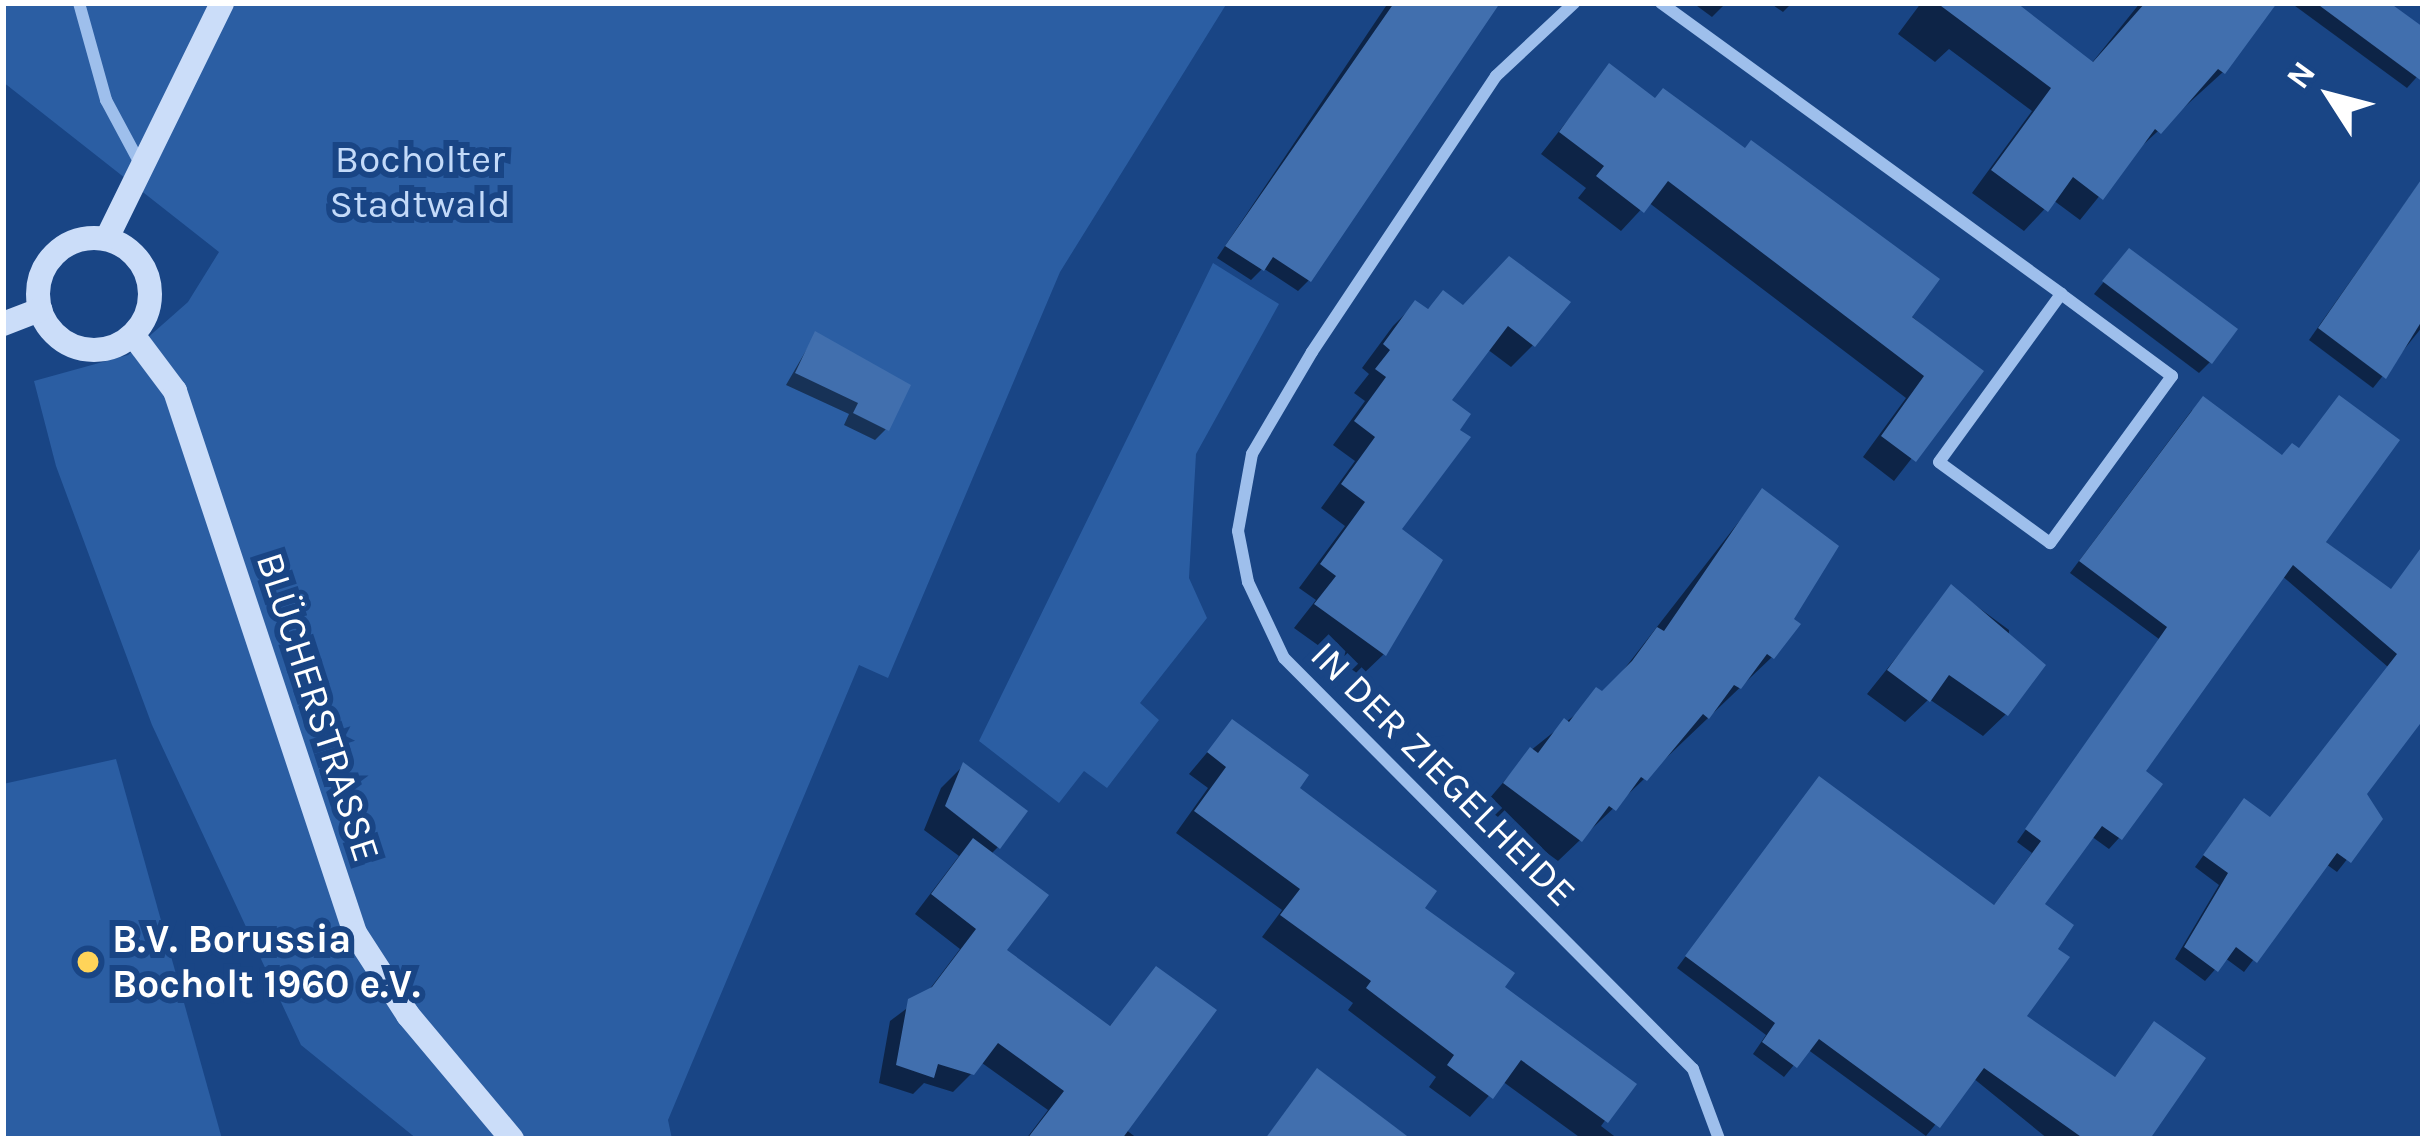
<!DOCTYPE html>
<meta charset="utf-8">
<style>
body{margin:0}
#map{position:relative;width:2426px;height:1142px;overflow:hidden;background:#194585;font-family:Karla,sans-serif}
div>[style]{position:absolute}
.green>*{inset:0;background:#2b5ea3}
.shadow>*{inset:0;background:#0007}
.building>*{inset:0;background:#416fae}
.street>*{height:12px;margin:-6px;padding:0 6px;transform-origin:6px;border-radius:6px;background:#9ebfec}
.secondary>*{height:24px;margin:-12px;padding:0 12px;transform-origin:12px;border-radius:12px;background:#cbddf9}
.secondary>.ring{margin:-12px;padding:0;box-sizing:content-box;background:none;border:24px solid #cbddf9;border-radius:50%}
.dots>*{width:33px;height:33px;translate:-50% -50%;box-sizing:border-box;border:6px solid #194585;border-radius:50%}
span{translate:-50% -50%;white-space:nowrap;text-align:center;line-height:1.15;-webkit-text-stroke:12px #194585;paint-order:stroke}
.park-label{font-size:39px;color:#c3daf9}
.street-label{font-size:39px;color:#fff}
.poi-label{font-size:39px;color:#fff;font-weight:700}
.left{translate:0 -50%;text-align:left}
.frame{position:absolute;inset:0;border:6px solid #fff;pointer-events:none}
.north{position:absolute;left:2270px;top:36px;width:120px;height:120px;-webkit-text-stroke:9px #194585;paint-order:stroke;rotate:306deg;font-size:33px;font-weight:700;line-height:48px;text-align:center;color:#fff}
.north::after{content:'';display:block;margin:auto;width:42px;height:54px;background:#fff;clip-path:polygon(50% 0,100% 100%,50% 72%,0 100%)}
</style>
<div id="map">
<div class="green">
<i style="clip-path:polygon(3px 3px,1227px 3px,1060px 272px,888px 678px,859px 665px,668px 1120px,672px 1139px,417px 1139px,301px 1045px,152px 725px,56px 466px,34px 381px,128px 355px,188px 302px,219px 252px,3px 82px)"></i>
<i style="clip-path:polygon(1213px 263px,1279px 304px,1196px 454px,1189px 578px,1207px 618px,1140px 703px,1159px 720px,1107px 788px,1084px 771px,1059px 803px,979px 741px)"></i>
<i style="clip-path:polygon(116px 759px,222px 1139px,3px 1139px,3px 784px)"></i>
</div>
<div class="shadow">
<i style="clip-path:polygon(1388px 3px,1464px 3px,1309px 280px,1298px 291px,1263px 268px,1251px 280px,1217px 258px)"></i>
<i style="clip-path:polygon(1693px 3px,1726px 3px,1712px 17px)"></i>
<i style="clip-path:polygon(1770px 3px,1792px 3px,1783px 12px)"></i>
<i style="clip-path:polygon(1921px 3px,2014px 3px,2091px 64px,2140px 3px,2273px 3px,2223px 72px,2135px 152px,2080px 220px,2053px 200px,2024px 231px,1972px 193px,2032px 111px,1949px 49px,1935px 62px,1898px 34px)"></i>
<i style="clip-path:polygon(2291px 3px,2385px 3px,2423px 31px,2423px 70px,2407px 88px)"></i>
<i style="clip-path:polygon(1610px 67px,1979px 372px,1894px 481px,1863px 457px,1906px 398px,1648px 202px,1621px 231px,1578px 198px,1586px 188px,1541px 154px)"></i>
<i style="clip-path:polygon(2423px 178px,2423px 326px,2373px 388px,2309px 340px)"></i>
<i style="clip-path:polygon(1509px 260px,1533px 345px,1511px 367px,1487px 349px,1448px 401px,1398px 530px,1384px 654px,1361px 676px,1294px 628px,1316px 600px,1299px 588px,1345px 526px,1321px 508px,1355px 461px,1333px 445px,1365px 401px,1354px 393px,1369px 374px,1362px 368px,1393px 326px,1415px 304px,1426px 311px,1443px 294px,1463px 308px)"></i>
<i style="clip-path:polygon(2119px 263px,2210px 362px,2199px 373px,2094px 294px)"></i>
<i style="clip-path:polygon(815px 335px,886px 429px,875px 440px,844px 425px,849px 414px,786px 385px)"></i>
<i style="clip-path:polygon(2192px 410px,2289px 514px,2423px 616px,2423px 715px,2364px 794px,2379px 819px,2337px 872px,2326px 864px,2244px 972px,2225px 958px,2205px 981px,2175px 959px,2219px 885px,2195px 867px,2234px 813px,2269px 820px,2388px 667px,2281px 575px,2141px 772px,2119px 838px,2109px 849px,2091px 836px,2041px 904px,2023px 1016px,2113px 1080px,2144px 1036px,2146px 1139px,2048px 1139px,1973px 1078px,1926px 1136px,1807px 1049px,1784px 1077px,1753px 1054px,1766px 1035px,1677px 968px,1809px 791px,1992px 908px,2032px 853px,2017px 842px,2159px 639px,2070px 573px)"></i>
<i style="clip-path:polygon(1762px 492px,1772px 657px,1558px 861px,1483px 806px,1530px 751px,1611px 686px)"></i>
<i style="clip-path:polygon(1952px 588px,2009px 630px,2006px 714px,1983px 736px,1929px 699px,1905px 722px,1867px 694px)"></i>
<i style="clip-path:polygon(1232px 723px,1501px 987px,1632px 1084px,1601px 1126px,1618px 1139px,1582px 1139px,1502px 1081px,1470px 1117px,1429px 1087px,1436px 1077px,1348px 1010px,1353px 1003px,1262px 937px,1282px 910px,1176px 833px,1208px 788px,1189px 774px)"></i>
<i style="clip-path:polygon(963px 766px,998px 847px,990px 855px,1003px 950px,1108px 1028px,1157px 970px,1125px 1129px,1138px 1139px,1026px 1139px,1048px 1110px,982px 1063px,953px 1092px,924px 1083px,913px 1094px,879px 1083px,890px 1021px,926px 994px,960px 949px,915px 914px,959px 856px,924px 830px,941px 788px)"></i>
</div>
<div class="building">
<i style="clip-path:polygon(1394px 3px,1500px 3px,1311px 282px,1273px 257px,1264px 271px,1225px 246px)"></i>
<i style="clip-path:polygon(1937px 3px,2017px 3px,2093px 62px,2145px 3px,2277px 3px,2225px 74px,2218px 69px,2161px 134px,2155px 129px,2103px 200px,2073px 177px,2048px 212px,1991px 170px,2051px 88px)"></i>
<i style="clip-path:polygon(2316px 3px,2390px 3px,2423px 27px,2423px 82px)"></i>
<i style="clip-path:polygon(1609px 63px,1655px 98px,1663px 88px,1745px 148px,1751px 140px,1940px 279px,1912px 317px,1984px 371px,1916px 462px,1881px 436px,1924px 376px,1668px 181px,1644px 213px,1596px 176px,1604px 166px,1559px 132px)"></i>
<i style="clip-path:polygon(2423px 177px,2423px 319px,2386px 379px,2318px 328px)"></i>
<i style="clip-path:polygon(2129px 248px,2238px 329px,2212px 364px,2102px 281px)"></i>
<i style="clip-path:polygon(1509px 256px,1571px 302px,1535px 347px,1508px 326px,1452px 400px,1471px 414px,1460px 430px,1471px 437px,1402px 529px,1443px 560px,1386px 656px,1314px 604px,1336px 576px,1320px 564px,1365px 502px,1341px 484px,1375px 437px,1354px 421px,1386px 377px,1375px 369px,1390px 350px,1383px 344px,1415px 300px,1428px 309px,1443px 290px,1463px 305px)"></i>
<i style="clip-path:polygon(815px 331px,911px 385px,889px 431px,853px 413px,858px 403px,795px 373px)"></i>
<i style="clip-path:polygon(2339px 395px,2400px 440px,2326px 542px,2391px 589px,2423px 545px,2423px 720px,2367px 794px,2383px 819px,2351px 863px,2337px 853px,2257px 963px,2236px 947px,2218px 972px,2184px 947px,2228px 873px,2203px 855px,2244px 798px,2270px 817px,2397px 654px,2293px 565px,2146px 771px,2163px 784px,2122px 840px,2102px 826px,2045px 904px,2074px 925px,2058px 949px,2070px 957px,2027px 1016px,2115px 1077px,2154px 1021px,2206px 1058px,2150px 1139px,2084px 1139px,1984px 1068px,1940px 1128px,1819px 1039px,1797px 1068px,1762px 1042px,1775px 1023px,1685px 956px,1819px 776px,1994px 905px,2041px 841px,2025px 829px,2167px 627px,2079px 561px,2203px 396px,2282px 455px,2292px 443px,2299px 448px)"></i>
<i style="clip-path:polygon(1762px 488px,1839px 546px,1794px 619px,1801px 624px,1774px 659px,1767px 654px,1741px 689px,1734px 685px,1709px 719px,1703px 714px,1647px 781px,1641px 777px,1616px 811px,1609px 806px,1582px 842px,1503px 783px,1530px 747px,1538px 753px,1564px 718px,1569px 722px,1596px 687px,1602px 691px,1632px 661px,1657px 627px,1664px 631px)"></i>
<i style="clip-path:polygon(1951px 584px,2046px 665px,2008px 716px,1949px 675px,1930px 702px,1887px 670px)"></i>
<i style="clip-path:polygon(1232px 719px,1309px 775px,1300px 788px,1437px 891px,1425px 908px,1515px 973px,1505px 987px,1637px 1084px,1608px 1123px,1521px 1060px,1493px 1099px,1447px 1065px,1454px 1055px,1366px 988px,1371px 981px,1280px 915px,1300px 889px,1194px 811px,1226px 767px,1207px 752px)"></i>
<i style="clip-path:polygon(963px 762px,1028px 811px,1000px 849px,945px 806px)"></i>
<i style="clip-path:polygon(973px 838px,1049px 895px,1007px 950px,1110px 1026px,1156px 966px,1217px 1010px,1122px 1139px,1027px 1139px,1064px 1091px,998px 1043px,974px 1075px,938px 1064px,934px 1078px,896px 1065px,908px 999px,932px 987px,976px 929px,931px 894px)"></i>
<i style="clip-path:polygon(1317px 1068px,1411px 1139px,1265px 1139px)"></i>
</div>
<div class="street">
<i style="left:79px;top:3px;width:101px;rotate:74.4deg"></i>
<i style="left:106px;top:100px;width:76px;rotate:61.8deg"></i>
<i style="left:1574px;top:3px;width:107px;rotate:136.9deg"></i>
<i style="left:1496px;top:76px;width:332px;rotate:123.7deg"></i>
<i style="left:1312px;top:352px;width:118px;rotate:120.5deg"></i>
<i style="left:1252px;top:454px;width:78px;rotate:100.3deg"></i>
<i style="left:1238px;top:531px;width:52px;rotate:78.9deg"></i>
<i style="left:1248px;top:582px;width:84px;rotate:64.7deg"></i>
<i style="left:1284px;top:658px;width:580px;rotate:45.14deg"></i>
<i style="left:1693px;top:1069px;width:75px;rotate:69.6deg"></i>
<i style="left:1661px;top:3px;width:495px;rotate:36deg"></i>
<i style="left:2061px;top:294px;width:138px;rotate:36.5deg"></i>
<i style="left:2172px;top:376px;width:207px;rotate:126.1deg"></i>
<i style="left:2050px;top:543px;width:137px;rotate:-143.9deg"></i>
<i style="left:1939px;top:462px;width:208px;rotate:-54deg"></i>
</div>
<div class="secondary">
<i class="ring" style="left:38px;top:238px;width:88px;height:88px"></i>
<i style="left:107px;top:238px;width:262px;rotate:-63.9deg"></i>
<i style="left:3px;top:324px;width:40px;rotate:-21deg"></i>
<i style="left:133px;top:335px;width:70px;rotate:53.1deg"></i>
<i style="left:175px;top:391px;width:571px;rotate:71.63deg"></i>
<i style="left:355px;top:933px;width:98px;rotate:57.1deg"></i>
<i style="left:408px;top:1015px;width:162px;rotate:50deg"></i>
</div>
<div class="dots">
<i style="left:88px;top:962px;background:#ffd459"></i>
</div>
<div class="park-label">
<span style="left:420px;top:182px">Bocholter<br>Stadtwald</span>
</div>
<div class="street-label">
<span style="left:318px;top:707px;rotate:72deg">BLÜCHERSTRASSE</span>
<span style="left:1443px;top:774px;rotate:45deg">IN DER ZIEGELHEIDE</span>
</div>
<div class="poi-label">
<span class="left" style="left:112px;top:962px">B.V. Borussia<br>Bocholt 1960 e.V.</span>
</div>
<div class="frame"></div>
<div class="north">N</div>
</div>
